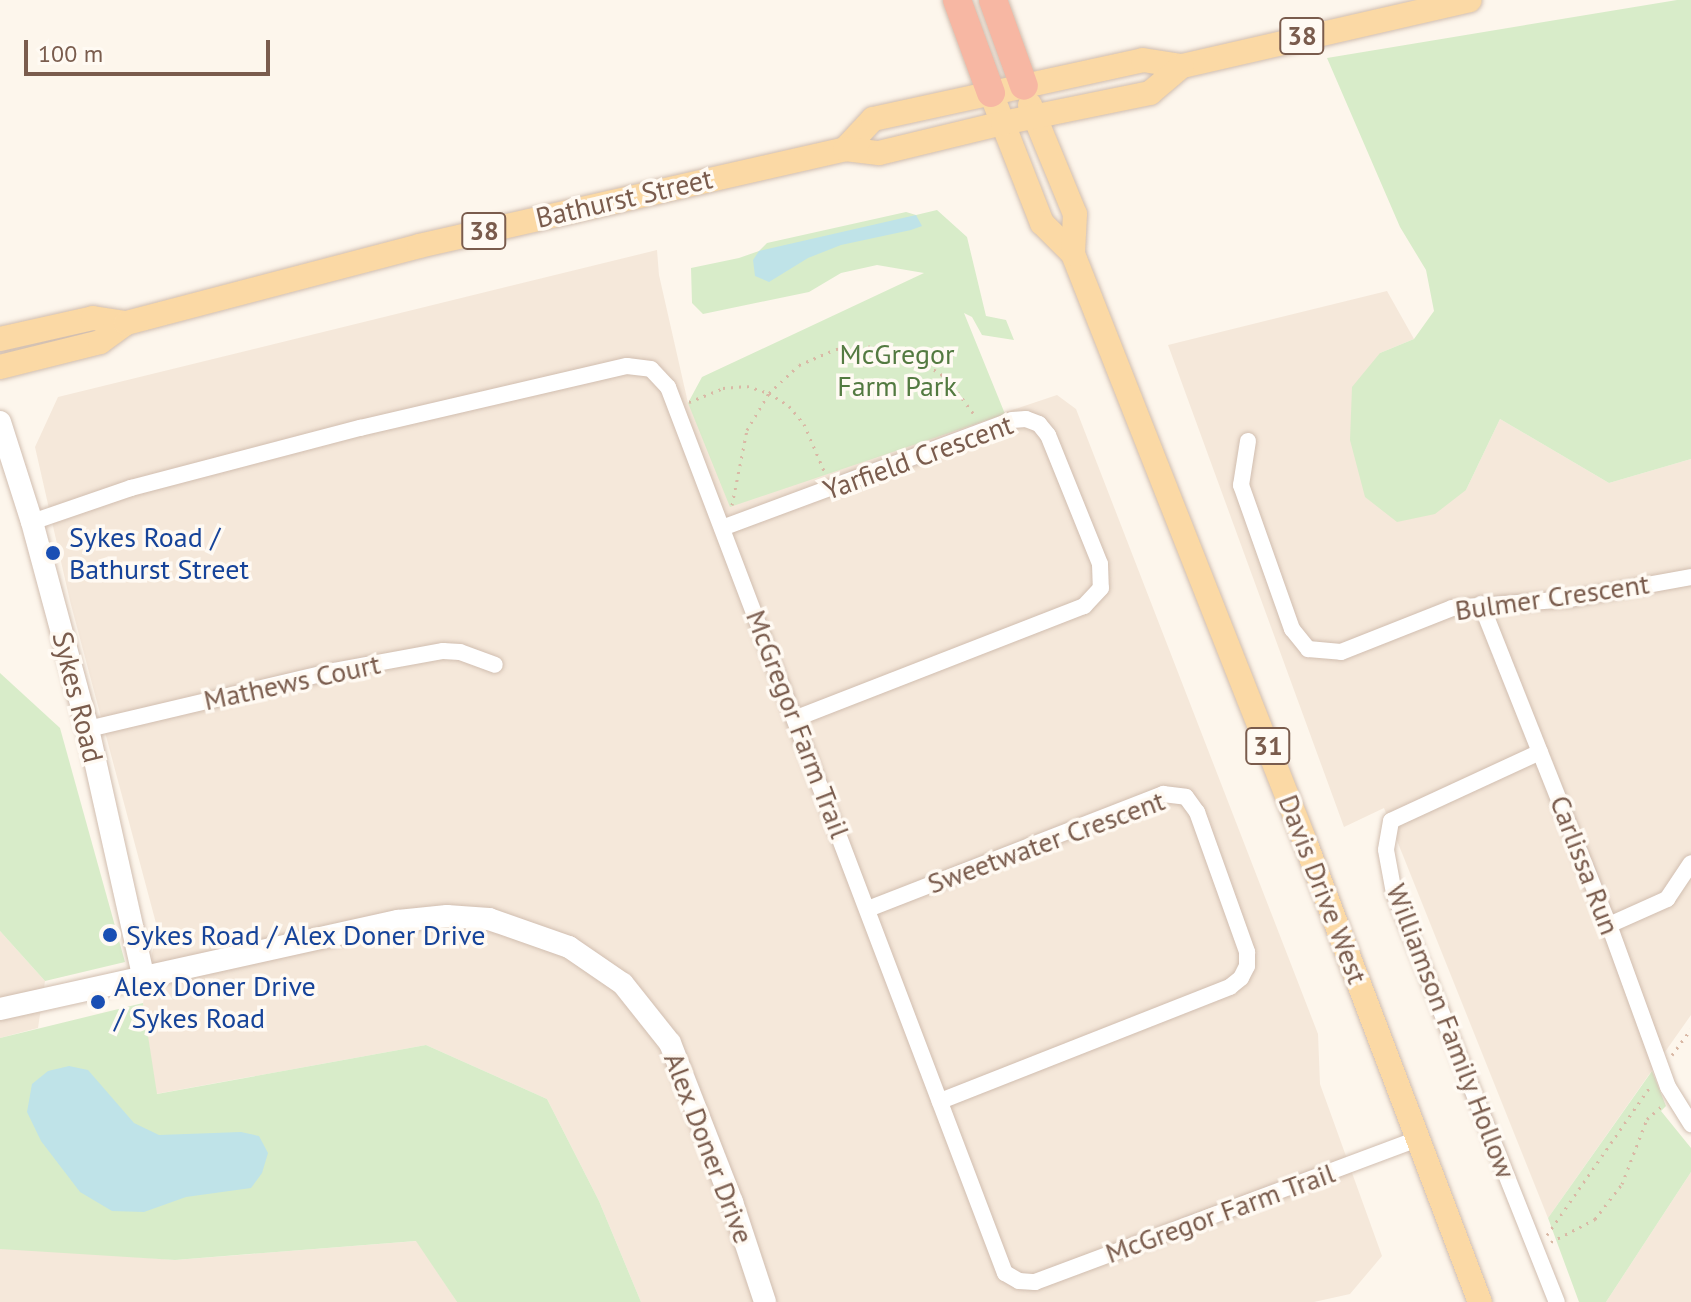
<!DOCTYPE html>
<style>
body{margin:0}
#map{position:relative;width:1691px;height:1302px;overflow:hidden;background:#fdf6ec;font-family:"PT Sans",sans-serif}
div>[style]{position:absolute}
.residential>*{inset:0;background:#f5e8da}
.green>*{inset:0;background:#d8ecc9}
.water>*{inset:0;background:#bfe3e8}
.path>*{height:3px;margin-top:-1.5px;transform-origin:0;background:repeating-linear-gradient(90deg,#d9b8a5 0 2px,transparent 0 8px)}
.roads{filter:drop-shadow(0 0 2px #d1beb0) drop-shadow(0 0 2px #d1beb0)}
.street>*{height:16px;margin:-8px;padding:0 8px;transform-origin:8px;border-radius:8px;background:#fff}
.secondary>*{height:22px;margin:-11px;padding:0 11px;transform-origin:11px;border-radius:11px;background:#fff}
.primary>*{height:24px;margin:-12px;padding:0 12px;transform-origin:12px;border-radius:12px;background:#fbd9a5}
.highway>*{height:28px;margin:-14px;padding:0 14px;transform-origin:14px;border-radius:14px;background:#f7b7a3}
.dots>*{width:22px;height:22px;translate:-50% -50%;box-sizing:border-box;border:4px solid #fffaf3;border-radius:50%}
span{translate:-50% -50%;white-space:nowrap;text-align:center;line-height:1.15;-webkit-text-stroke:7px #fffaf3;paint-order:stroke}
.shield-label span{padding:2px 6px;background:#fffaf3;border:2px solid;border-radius:6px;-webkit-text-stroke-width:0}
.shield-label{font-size:26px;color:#7a5c4d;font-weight:700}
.street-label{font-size:28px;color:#7a5c4d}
.park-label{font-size:28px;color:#537a41}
.transit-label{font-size:28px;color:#164399}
.left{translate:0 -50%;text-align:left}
.scale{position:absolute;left:24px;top:40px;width:246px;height:36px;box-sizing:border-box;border:4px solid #7a5c4d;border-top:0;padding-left:10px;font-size:24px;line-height:28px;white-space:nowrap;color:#7a5c4d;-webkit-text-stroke:6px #fffaf3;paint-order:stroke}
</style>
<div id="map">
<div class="residential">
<i style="clip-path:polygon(657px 250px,659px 275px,688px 403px,822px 474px,1057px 395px,1076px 409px,1318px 1034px,1320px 1084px,1382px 1256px,1350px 1294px,1314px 1302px,641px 1302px,599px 1201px,547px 1099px,426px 1045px,156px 1094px,143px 1003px,157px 927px,70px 601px,35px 447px,58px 397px)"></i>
<i style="clip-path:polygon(1387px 291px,1414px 339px,1380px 353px,1466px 490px,1500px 419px,1609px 483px,1691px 459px,1691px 1015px,1548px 1218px,1384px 808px,1344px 827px,1168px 345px)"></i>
<i style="clip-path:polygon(0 931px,45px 981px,38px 1028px,0 1038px)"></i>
<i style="clip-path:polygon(1691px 1172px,1691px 1302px,1606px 1302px)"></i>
<i style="clip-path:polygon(417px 1241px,457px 1302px,0 1302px,0 1249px,9px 1247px,175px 1260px)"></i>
</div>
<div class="green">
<i style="clip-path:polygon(1677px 0,1691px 0,1691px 459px,1609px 483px,1500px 419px,1466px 490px,1435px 514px,1397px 522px,1365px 497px,1350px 440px,1352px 387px,1380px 353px,1414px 339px,1434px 311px,1426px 270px,1400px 227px,1327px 58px)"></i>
<i style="clip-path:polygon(937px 210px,967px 237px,986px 316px,1006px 320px,1014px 340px,982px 335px,972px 317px,964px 313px,1005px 414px,730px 507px,688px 403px,702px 377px,924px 273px,877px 265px,841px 273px,809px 292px,703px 314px,692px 303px,691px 268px,739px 258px,759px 251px,767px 243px,906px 212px,916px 215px)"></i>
<i style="clip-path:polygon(0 673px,60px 728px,125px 962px,45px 981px,0 931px)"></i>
<i style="clip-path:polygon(143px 1003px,157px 1094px,426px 1045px,547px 1099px,599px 1201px,641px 1302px,457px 1302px,416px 1241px,175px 1260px,0 1249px,0 1038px)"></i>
<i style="clip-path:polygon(1652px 1071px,1666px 1106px,1661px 1111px,1691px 1148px,1691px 1172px,1606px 1302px,1579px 1302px,1548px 1218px)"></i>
</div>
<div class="water">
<i style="clip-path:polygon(916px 215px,922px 226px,911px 230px,841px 245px,808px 258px,769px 282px,755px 276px,753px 260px,759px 251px)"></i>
<i style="clip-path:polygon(69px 1066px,88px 1070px,134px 1123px,159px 1135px,241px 1132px,259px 1136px,268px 1153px,262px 1173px,251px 1188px,186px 1197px,144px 1212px,112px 1211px,80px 1192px,41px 1141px,27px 1112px,32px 1084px,48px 1071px)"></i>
</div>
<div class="path">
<i style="left:689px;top:402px;width:37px;rotate:-22deg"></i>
<i style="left:723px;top:388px;width:24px;rotate:-5deg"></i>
<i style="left:747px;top:386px;width:23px;rotate:18deg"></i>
<i style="left:769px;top:393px;width:24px;rotate:33deg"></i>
<i style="left:789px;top:406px;width:23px;rotate:50deg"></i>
<i style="left:804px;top:424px;width:53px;rotate:66.8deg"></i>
<i style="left:732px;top:505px;width:76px;rotate:-78.7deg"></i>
<i style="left:747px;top:430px;width:43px;rotate:-59.3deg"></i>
<i style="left:769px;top:393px;width:41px;rotate:-43deg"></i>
<i style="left:799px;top:365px;width:40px;rotate:-23.4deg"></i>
<i style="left:836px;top:349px;width:39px;rotate:-4deg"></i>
<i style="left:875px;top:346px;width:40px;rotate:14.4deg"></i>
<i style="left:914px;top:356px;width:41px;rotate:34.1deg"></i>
<i style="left:948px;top:379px;width:47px;rotate:53.6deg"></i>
<i style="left:1672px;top:1055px;width:32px;rotate:-54deg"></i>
<i style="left:1547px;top:1235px;width:180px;rotate:-55.2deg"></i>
<i style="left:1551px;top:1242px;width:50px;rotate:-27.6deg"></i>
<i style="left:1595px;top:1219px;width:44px;rotate:-52.4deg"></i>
<i style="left:1622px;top:1184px;width:70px;rotate:-69deg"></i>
<i style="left:1647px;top:1119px;width:21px;rotate:-41deg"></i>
</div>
<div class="roads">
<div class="street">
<i style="left:1248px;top:441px;width:45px;rotate:99deg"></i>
<i style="left:1241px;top:485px;width:153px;rotate:70.5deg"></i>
<i style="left:1292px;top:629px;width:26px;rotate:51deg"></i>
<i style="left:1308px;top:649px;width:33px;rotate:5deg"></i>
<i style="left:1341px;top:652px;width:119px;rotate:-21.6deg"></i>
<i style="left:1452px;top:608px;width:118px;rotate:-4.4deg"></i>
<i style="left:1570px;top:599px;width:123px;rotate:-10.3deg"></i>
<i style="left:32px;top:522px;width:105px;rotate:-19deg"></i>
<i style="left:131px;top:488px;width:237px;rotate:-14.7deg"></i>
<i style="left:360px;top:428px;width:274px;rotate:-13.1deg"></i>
<i style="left:627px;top:366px;width:24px;rotate:7deg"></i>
<i style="left:651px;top:369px;width:25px;rotate:47deg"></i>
<i style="left:668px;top:387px;width:948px;rotate:69.18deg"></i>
<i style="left:1005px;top:1273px;width:16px;rotate:30deg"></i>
<i style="left:1019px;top:1281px;width:16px;rotate:4deg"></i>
<i style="left:1035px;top:1282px;width:409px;rotate:-20.5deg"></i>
<i style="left:722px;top:528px;width:309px;rotate:-20.4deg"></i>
<i style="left:1012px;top:420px;width:14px;rotate:-4deg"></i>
<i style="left:1026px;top:419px;width:14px;rotate:21deg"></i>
<i style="left:1039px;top:424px;width:14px;rotate:51deg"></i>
<i style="left:1048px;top:435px;width:139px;rotate:68deg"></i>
<i style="left:1100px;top:564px;width:24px;rotate:88deg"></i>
<i style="left:1101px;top:588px;width:25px;rotate:133deg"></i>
<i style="left:1084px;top:606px;width:308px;rotate:158.7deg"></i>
<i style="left:1481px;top:604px;width:346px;rotate:68.3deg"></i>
<i style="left:1609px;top:925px;width:172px;rotate:70deg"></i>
<i style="left:1668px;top:1087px;width:44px;rotate:58.1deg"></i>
<i style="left:88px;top:729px;width:252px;rotate:-13.3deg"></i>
<i style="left:333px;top:671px;width:112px;rotate:-10.3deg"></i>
<i style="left:443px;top:651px;width:17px;rotate:3deg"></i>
<i style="left:460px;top:652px;width:37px;rotate:20deg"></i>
<i style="left:1540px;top:752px;width:164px;rotate:155.2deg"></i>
<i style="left:1391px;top:821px;width:29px;rotate:100deg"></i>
<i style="left:1386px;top:850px;width:44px;rotate:79.5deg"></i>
<i style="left:1394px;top:893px;width:440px;rotate:68.3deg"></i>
<i style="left:868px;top:909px;width:317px;rotate:-21.3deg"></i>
<i style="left:1163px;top:794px;width:23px;rotate:7deg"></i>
<i style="left:1186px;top:797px;width:19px;rotate:54deg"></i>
<i style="left:1197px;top:812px;width:149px;rotate:70.3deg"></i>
<i style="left:1247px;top:952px;width:14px;rotate:90deg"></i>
<i style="left:1247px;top:966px;width:13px;rotate:117deg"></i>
<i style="left:1241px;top:978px;width:14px;rotate:141deg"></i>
<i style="left:1230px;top:987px;width:312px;rotate:158.5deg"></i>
<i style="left:1609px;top:925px;width:64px;rotate:-24.1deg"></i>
<i style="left:1667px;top:899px;width:43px;rotate:-56.3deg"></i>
</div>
<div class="secondary">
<i style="left:0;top:422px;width:105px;rotate:72.3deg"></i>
<i style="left:32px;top:522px;width:214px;rotate:74.9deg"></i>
<i style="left:88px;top:729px;width:253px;rotate:77.4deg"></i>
<i style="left:0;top:1009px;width:408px;rotate:-12.5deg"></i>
<i style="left:398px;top:921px;width:49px;rotate:-5.8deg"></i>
<i style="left:447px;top:916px;width:42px;rotate:4.1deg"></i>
<i style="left:489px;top:919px;width:85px;rotate:19.3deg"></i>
<i style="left:569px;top:947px;width:65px;rotate:34.4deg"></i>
<i style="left:623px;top:984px;width:75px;rotate:51.5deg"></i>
<i style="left:670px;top:1043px;width:171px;rotate:68.7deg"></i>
<i style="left:732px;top:1202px;width:105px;rotate:71.7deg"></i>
</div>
<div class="primary">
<i style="left:991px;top:93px;width:140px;rotate:68.6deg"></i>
<i style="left:1042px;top:223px;width:44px;rotate:45deg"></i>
<i style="left:1073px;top:254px;width:629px;rotate:68.45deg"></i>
<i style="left:1304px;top:839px;width:495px;rotate:69.2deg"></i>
<i style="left:1030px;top:105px;width:118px;rotate:67.6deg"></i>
<i style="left:1075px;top:214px;width:40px;rotate:92.9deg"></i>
<i style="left:845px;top:149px;width:41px;rotate:-47deg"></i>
<i style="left:873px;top:119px;width:276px;rotate:-12.3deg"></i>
<i style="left:1143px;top:60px;width:39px;rotate:9deg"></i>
<i style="left:1182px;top:66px;width:295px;rotate:-12.9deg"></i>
<i style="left:0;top:339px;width:95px;rotate:-12.7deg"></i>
<i style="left:93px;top:318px;width:33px;rotate:9deg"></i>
<i style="left:0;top:367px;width:103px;rotate:-14deg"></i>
<i style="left:100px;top:342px;width:32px;rotate:-36deg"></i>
<i style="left:126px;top:323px;width:303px;rotate:-14.7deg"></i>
<i style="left:419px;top:246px;width:437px;rotate:-12.8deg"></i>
<i style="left:845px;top:149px;width:34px;rotate:7deg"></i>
<i style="left:879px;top:153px;width:128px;rotate:-13.6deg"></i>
<i style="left:1003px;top:123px;width:150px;rotate:-11.5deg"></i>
<i style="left:1150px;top:93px;width:42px;rotate:-40.2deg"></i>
</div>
<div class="highway">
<i style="left:957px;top:0;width:99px;rotate:69.9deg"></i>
<i style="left:993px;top:0;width:91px;rotate:70.2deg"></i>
</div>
</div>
<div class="dots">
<i style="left:53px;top:553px;background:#1a4fb4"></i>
<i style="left:110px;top:935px;background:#1a4fb4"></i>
<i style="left:98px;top:1002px;background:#1a4fb4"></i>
</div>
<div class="shield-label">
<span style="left:1302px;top:36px">38</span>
<span style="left:484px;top:231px">38</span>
<span style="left:1268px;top:746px">31</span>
</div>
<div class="street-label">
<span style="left:624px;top:198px;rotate:-13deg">Bathurst Street</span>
<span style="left:918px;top:457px;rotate:-20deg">Yarfield Crescent</span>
<span style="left:1552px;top:597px;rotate:-8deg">Bulmer Crescent</span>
<span style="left:292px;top:682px;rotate:-12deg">Mathews Court</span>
<span style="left:78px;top:697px;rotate:76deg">Sykes Road</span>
<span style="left:798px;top:724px;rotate:69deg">McGregor Farm Trail</span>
<span style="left:1046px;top:842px;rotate:-20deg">Sweetwater Crescent</span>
<span style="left:1585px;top:865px;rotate:69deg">Carlissa Run</span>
<span style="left:1323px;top:889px;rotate:69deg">Davis Drive West</span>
<span style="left:1451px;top:1031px;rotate:69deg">Williamson Family Hollow</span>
<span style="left:709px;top:1148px;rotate:69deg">Alex Doner Drive</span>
<span style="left:1220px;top:1213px;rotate:-20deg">McGregor Farm Trail</span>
</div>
<div class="park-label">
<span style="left:897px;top:370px">McGregor<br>Farm Park</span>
</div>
<div class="transit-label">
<span class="left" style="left:69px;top:553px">Sykes Road /<br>Bathurst Street</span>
<span class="left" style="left:126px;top:935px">Sykes Road / Alex Doner Drive</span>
<span class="left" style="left:114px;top:1002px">Alex Doner Drive<br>/ Sykes Road</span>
</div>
<div class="scale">100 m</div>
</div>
